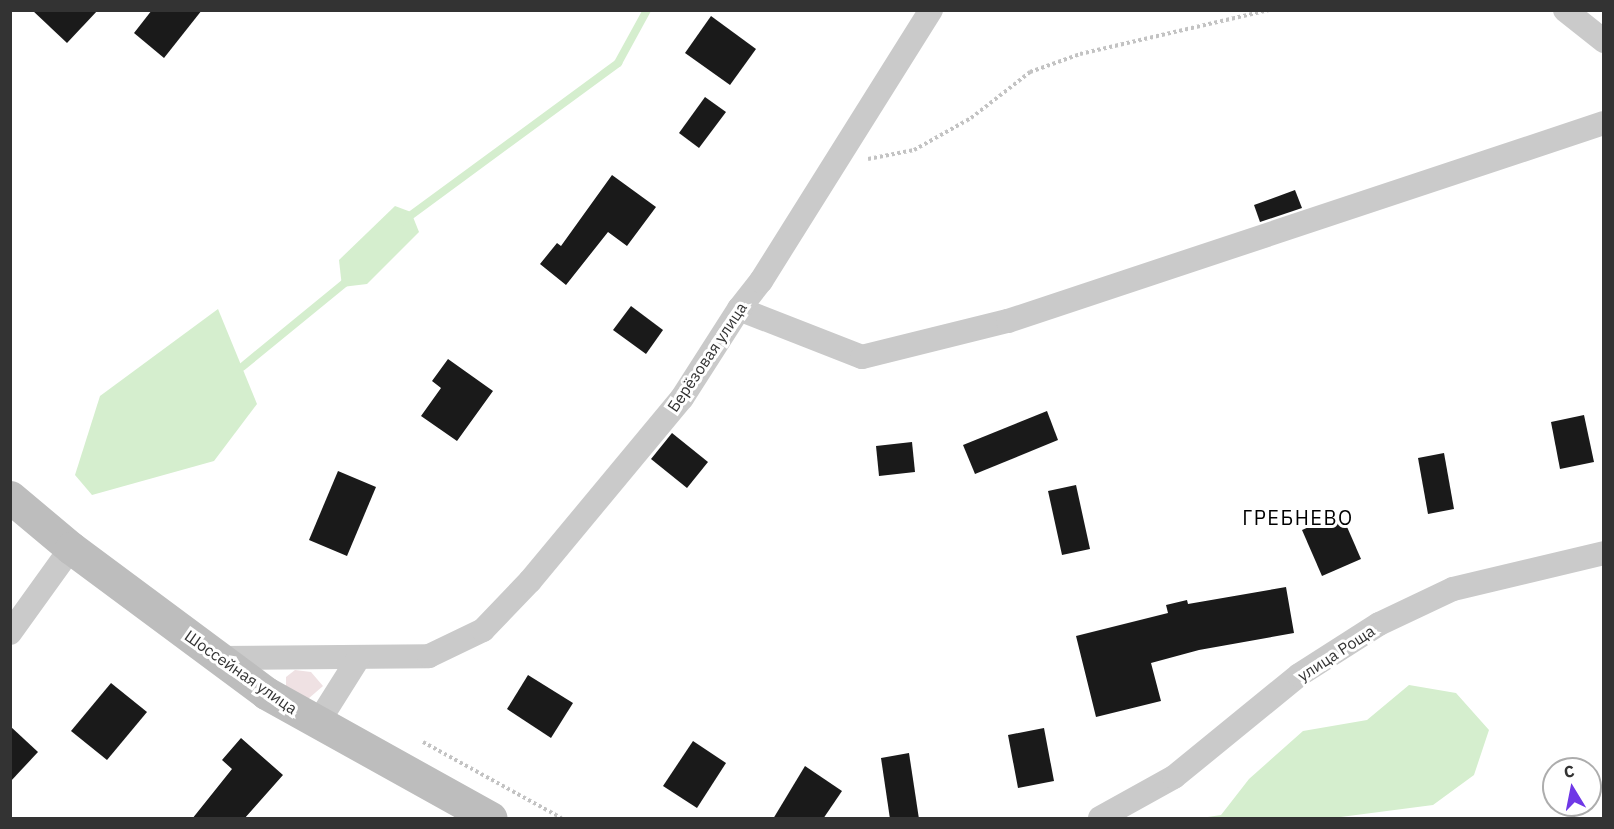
<!DOCTYPE html>
<meta charset="utf-8">
<style>
body{margin:0}
#map{position:relative;width:1614px;height:829px;overflow:hidden;background:#fff;font-family:"IBM Plex Sans",sans-serif}
div>[style]{position:absolute}
.green>*{inset:0;background:#efe1e3}
.water>*{inset:0;background:#d5eece}
.stream>*{height:8px;margin:-4px;padding:0 4px;transform-origin:4px;border-radius:4px;background:#d5eece}
.building>*{inset:0;background:#1a1a1a}
.path>*{height:4px;margin-top:-2px;transform-origin:0;background:repeating-linear-gradient(90deg,#c3c3c3 0 3px,transparent 0 6px)}
.street>*{height:24px;margin:-12px;padding:0 12px;transform-origin:12px;border-radius:12px;background:#cacaca}
.secondary>*{height:33px;margin:-16.5px;padding:0 16.5px;transform-origin:16.5px;border-radius:16.5px;background:#bdbdbd}
span{translate:-50% -50%;white-space:nowrap;text-align:center;line-height:1.15;-webkit-text-stroke:6px #fff;paint-order:stroke}
.street-label{font-size:16px;color:#333}
.quarter-label{font-size:20px;color:#000;letter-spacing:1.5px}
.frame{position:absolute;inset:0;border:12px solid #333;pointer-events:none}
.north{position:absolute;left:1542px;top:757px;width:60px;height:60px;box-sizing:border-box;background:#fff;border:2px solid #adadad;border-radius:50%;rotate:350deg;font-size:16px;font-weight:700;line-height:24px;text-align:center;color:#333}
.north::after{content:'';display:block;margin:auto;width:21px;height:27px;background:#6f38e6;clip-path:polygon(50% 0,100% 100%,50% 72%,0 100%)}
</style>
<div id="map">
<div class="green">
<i style="clip-path:polygon(295px 670px,311px 672px,323px 686px,308px 699px,286px 686px,286px 677px)"></i>
</div>
<div class="water">
<i style="clip-path:polygon(395px 206px,411px 212px,419px 232px,367px 284px,342px 287px,339px 260px)"></i>
<i style="clip-path:polygon(218px 309px,257px 404px,214px 461px,92px 495px,75px 475px,100px 396px)"></i>
<i style="clip-path:polygon(1409px 685px,1456px 693px,1489px 730px,1474px 775px,1433px 805px,1333px 818px,1201px 818px,1221px 815px,1249px 779px,1303px 731px,1367px 720px)"></i>
</div>
<div class="stream">
<i style="left:403px;top:221px;width:267px;rotate:-36.3deg"></i>
<i style="left:618px;top:63px;width:60px;rotate:-61.3deg"></i>
<i style="left:242px;top:367px;width:136px;rotate:-39.3deg"></i>
</div>
<div class="building">
<i style="clip-path:polygon(32px 10px,98px 10px,67px 43px)"></i>
<i style="clip-path:polygon(152px 10px,202px 10px,164px 58px,134px 33px)"></i>
<i style="clip-path:polygon(711px 16px,756px 49px,730px 85px,685px 53px)"></i>
<i style="clip-path:polygon(705px 97px,726px 112px,699px 148px,679px 133px)"></i>
<i style="clip-path:polygon(612px 175px,656px 207px,627px 246px,608px 232px,566px 285px,540px 264px,557px 243px,561px 246px)"></i>
<i style="clip-path:polygon(1295px 190px,1302px 208px,1260px 222px,1254px 205px)"></i>
<i style="clip-path:polygon(631px 306px,663px 330px,646px 354px,613px 330px)"></i>
<i style="clip-path:polygon(448px 359px,493px 391px,457px 441px,421px 416px,441px 388px,432px 381px)"></i>
<i style="clip-path:polygon(1047px 411px,1058px 440px,975px 474px,963px 445px)"></i>
<i style="clip-path:polygon(1584px 415px,1594px 462px,1560px 469px,1551px 422px)"></i>
<i style="clip-path:polygon(672px 433px,708px 462px,687px 488px,651px 459px)"></i>
<i style="clip-path:polygon(912px 442px,915px 472px,879px 476px,876px 446px)"></i>
<i style="clip-path:polygon(1444px 453px,1454px 509px,1428px 514px,1418px 458px)"></i>
<i style="clip-path:polygon(338px 471px,376px 487px,347px 556px,309px 540px)"></i>
<i style="clip-path:polygon(1076px 485px,1090px 549px,1062px 555px,1048px 491px)"></i>
<i style="clip-path:polygon(1341px 513px,1361px 559px,1322px 576px,1302px 530px)"></i>
<i style="clip-path:polygon(1286px 587px,1294px 633px,1199px 650px,1151px 663px,1161px 701px,1096px 717px,1076px 636px,1168px 613px,1166px 605px,1187px 600px,1188px 604px)"></i>
<i style="clip-path:polygon(528px 675px,573px 703px,551px 738px,507px 709px)"></i>
<i style="clip-path:polygon(111px 683px,147px 712px,107px 760px,71px 731px)"></i>
<i style="clip-path:polygon(10px 726px,38px 752px,10px 782px)"></i>
<i style="clip-path:polygon(1044px 728px,1054px 781px,1018px 788px,1008px 735px)"></i>
<i style="clip-path:polygon(241px 738px,283px 775px,244px 819px,192px 819px,232px 769px,222px 760px)"></i>
<i style="clip-path:polygon(693px 741px,726px 763px,697px 808px,663px 786px)"></i>
<i style="clip-path:polygon(909px 753px,919px 819px,890px 819px,881px 758px)"></i>
<i style="clip-path:polygon(805px 766px,842px 791px,823px 819px,773px 819px)"></i>
</div>
<div class="path">
<i style="left:868px;top:159px;width:47px;rotate:-11.1deg"></i>
<i style="left:914px;top:150px;width:65px;rotate:-29.3deg"></i>
<i style="left:971px;top:118px;width:75px;rotate:-37.9deg"></i>
<i style="left:1030px;top:72px;width:53px;rotate:-19.8deg"></i>
<i style="left:1080px;top:54px;width:194px;rotate:-13.1deg"></i>
<i style="left:423px;top:742px;width:158px;rotate:28.8deg"></i>
</div>
<div class="street">
<i style="left:1565px;top:10px;width:50px;rotate:38.5deg"></i>
<i style="left:739px;top:309px;width:132px;rotate:21.3deg"></i>
<i style="left:862px;top:357px;width:150px;rotate:-13.9deg"></i>
<i style="left:1008px;top:321px;width:628px;rotate:-18.38deg"></i>
<i style="left:10px;top:633px;width:105px;rotate:-54.3deg"></i>
<i style="left:218px;top:658px;width:211px;rotate:-0.5deg"></i>
<i style="left:429px;top:656px;width:60px;rotate:-25.7deg"></i>
<i style="left:483px;top:630px;width:68px;rotate:-46.2deg"></i>
<i style="left:530px;top:581px;width:238px;rotate:-50.3deg"></i>
<i style="left:682px;top:398px;width:106px;rotate:-57.4deg"></i>
<i style="left:739px;top:309px;width:36px;rotate:-52deg"></i>
<i style="left:761px;top:281px;width:320px;rotate:-57.9deg"></i>
<i style="left:317px;top:724px;width:77px;rotate:-57.8deg"></i>
<i style="left:1100px;top:818px;width:85px;rotate:-29deg"></i>
<i style="left:1174px;top:777px;width:161px;rotate:-39.2deg"></i>
<i style="left:1299px;top:675px;width:95px;rotate:-32.5deg"></i>
<i style="left:1379px;top:624px;width:82px;rotate:-25.3deg"></i>
<i style="left:1453px;top:589px;width:155px;rotate:-13.4deg"></i>
</div>
<div class="secondary">
<i style="left:10px;top:497px;width:80px;rotate:39.9deg"></i>
<i style="left:71px;top:548px;width:243px;rotate:36.6deg"></i>
<i style="left:266px;top:693px;width:257px;rotate:29.1deg"></i>
</div>
<div class="street-label">
<span style="left:707px;top:357px;rotate:-56deg">Берёзовая улица</span>
<span style="left:1336px;top:653px;rotate:-33deg">улица Роща</span>
<span style="left:241px;top:672px;rotate:35deg">Шоссейная улица</span>
</div>
<div class="quarter-label">
<span style="left:1298px;top:517px">ГРЕБНЕВО</span>
</div>
<div class="frame"></div>
<div class="north">С</div>
</div>
